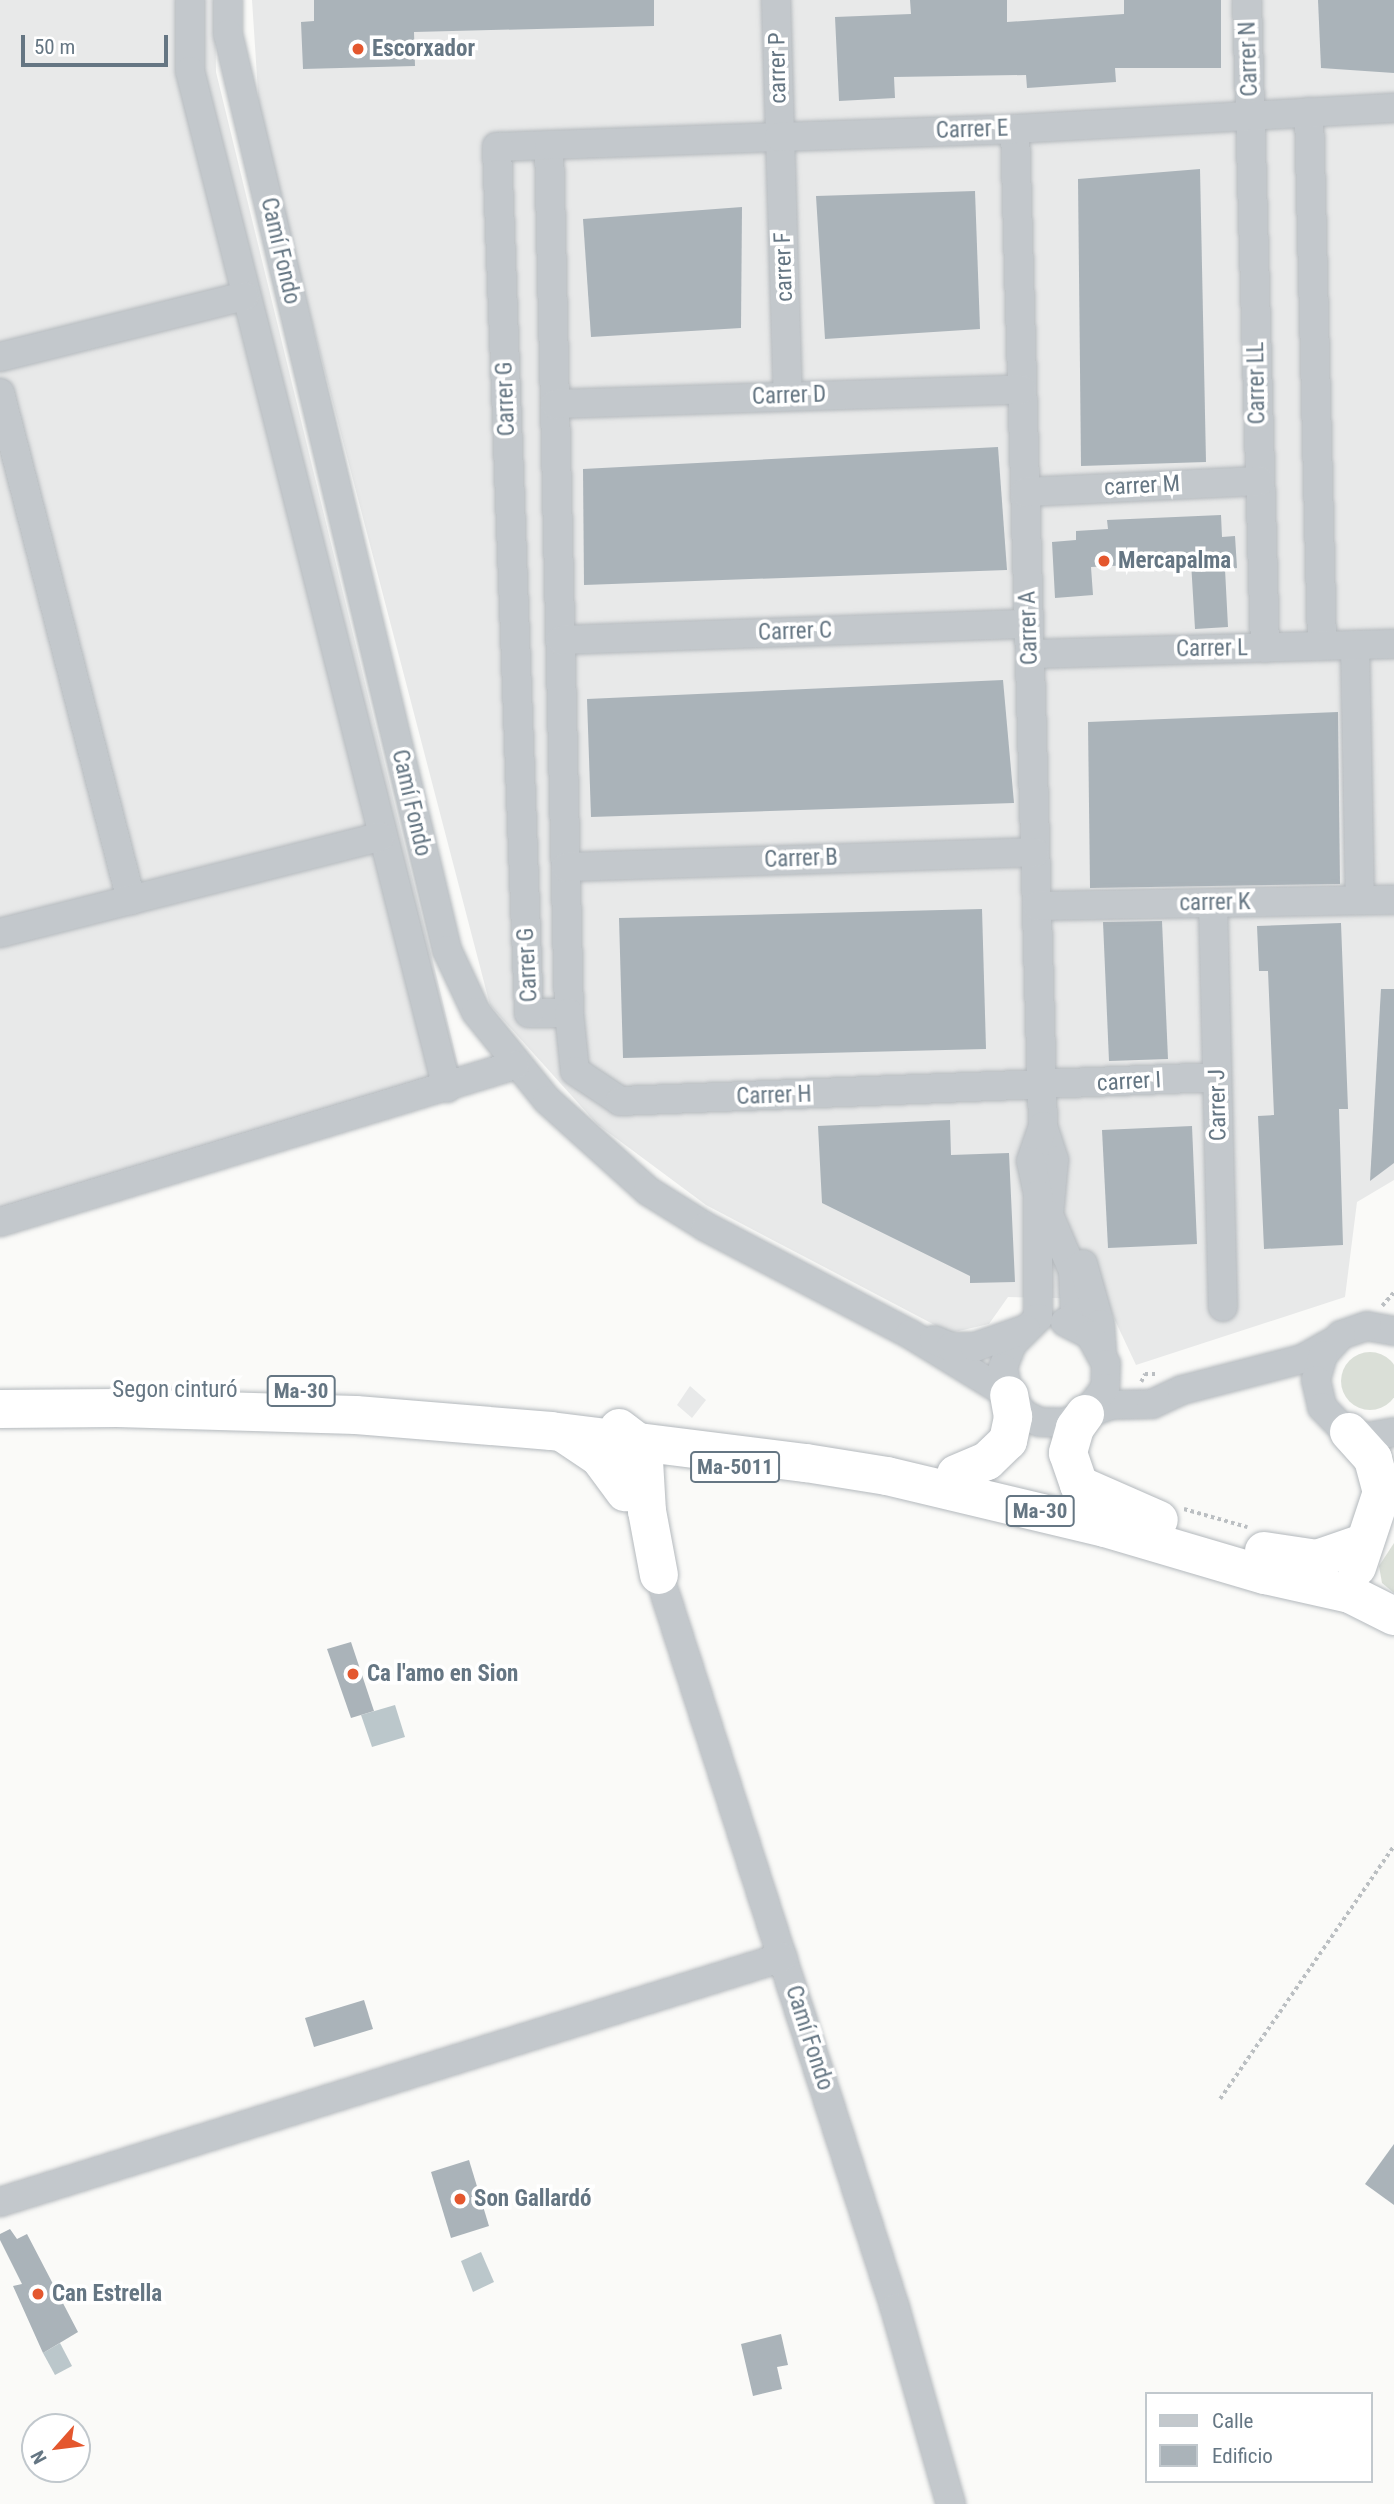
<!DOCTYPE html>
<meta charset="utf-8">
<style>
body{margin:0}
#map{position:relative;width:1394px;height:2504px;overflow:hidden;background:#fafaf8;font-family:"Roboto Condensed",sans-serif}
div>[style]{position:absolute}
.built>*{inset:0;background:#e8e9e9}
.green>*{inset:0;background:#dadfd7}
.round{border-radius:50%}
.water>*{inset:0;background:#bbc7cb}
.building>*{inset:0;background:#aab3b9}
.path>*{height:3.5px;margin-top:-1.75px;transform-origin:0;background:repeating-linear-gradient(90deg,#bbbfc2 0 3.5px,transparent 0 7px)}
.roads{filter:drop-shadow(0 0 2px #b4b9bd) drop-shadow(0 0 2px #b4b9bd)}
.minor>*{height:28px;margin:-14px;padding:0 14px;transform-origin:14px;border-radius:14px;background:#c3c8cc}
.highway>*{height:38px;margin:-19px;padding:0 19px;transform-origin:19px;border-radius:19px;background:#fff}
.dots>*{width:19px;height:19px;translate:-50% -50%;box-sizing:border-box;border:4px solid #fff;border-radius:50%}
span{translate:-50% -50%;white-space:nowrap;text-align:center;line-height:1.15;-webkit-text-stroke:7px #fff;paint-order:stroke}
.shield-label span{padding:2px 5px;background:#fff;border:2px solid;border-radius:5px;-webkit-text-stroke-width:0}
.shield-label{font-size:21px;color:#657683;font-weight:700}
.poi-label{font-size:23px;color:#657683;font-weight:700}
.left{translate:0 -50%;text-align:left}
.street-label{font-size:23px;color:#657683}
.legend{position:absolute;left:1145px;top:2392px;width:228px;height:91px;box-sizing:border-box;background:#fff;border:2px solid #c1c8cd;margin:0;padding:9px 12px;list-style:none;font-size:21px;color:#657683}
.legend li{display:flex;align-items:center;gap:14px;height:35px}
.legend b{width:35px;border:2px solid #c1c8cd}
.north{position:absolute;left:21px;top:2413px;width:70px;height:70px;box-sizing:border-box;background:#fff;border:2px solid #c1c8cd;border-radius:50%;rotate:242deg;font-size:19px;font-weight:700;line-height:28px;text-align:center;color:#657683}
.north::after{content:'';display:block;margin:auto;width:24px;height:32px;background:#e4572e;clip-path:polygon(50% 0,100% 100%,50% 72%,0 100%)}
.scale{position:absolute;left:21px;top:35px;width:147px;height:32px;box-sizing:border-box;border:4px solid #657683;border-top:0;padding-left:9px;font-size:21px;line-height:24px;white-space:nowrap;color:#657683;-webkit-text-stroke:5px #fff;paint-order:stroke}
</style>
<div id="map">
<div class="built">
<i style="clip-path:polygon(0 0,215px 0,216px 72px,465px 1093px,0 1236px)"></i>
<i style="clip-path:polygon(252px 0,1394px 0,1394px 1180px,1357px 1202px,1345px 1297px,1136px 1365px,1105px 1299px,1008px 1297px,989px 1324px,950px 1333px,706px 1205px,597px 1124px,490px 1005px,260px 123px)"></i>
<i style="clip-path:polygon(690px 1386px,706px 1400px,692px 1418px,677px 1405px)"></i>
</div>
<div class="green">
<i class="round" style="left:1341px;top:1352px;width:58px;height:58px"></i>
<i style="clip-path:polygon(1394px 1543px,1394px 1593px,1382px 1583px,1379px 1566px)"></i>
</div>
<div class="water">
<i style="clip-path:polygon(395px 1705px,405px 1737px,372px 1747px,361px 1715px)"></i>
<i style="clip-path:polygon(481px 2252px,494px 2282px,473px 2292px,461px 2261px)"></i>
<i style="clip-path:polygon(60px 2343px,72px 2366px,55px 2375px,43px 2353px)"></i>
</div>
<div class="building">
<i style="clip-path:polygon(314px 0,654px 0,654px 26px,414px 32px,415px 66px,303px 69px,301px 22px,314px 21px)"></i>
<i style="clip-path:polygon(910px 0,1007px 0,1007px 22px,1124px 14px,1124px 0,1221px 0,1221px 68px,1115px 68px,1116px 82px,1027px 88px,1026px 75px,894px 77px,895px 98px,839px 101px,835px 17px,911px 14px)"></i>
<i style="clip-path:polygon(1318px 0,1394px 0,1394px 73px,1321px 68px)"></i>
<i style="clip-path:polygon(1200px 169px,1206px 462px,1081px 466px,1078px 179px)"></i>
<i style="clip-path:polygon(975px 191px,980px 329px,825px 339px,816px 196px)"></i>
<i style="clip-path:polygon(742px 207px,741px 328px,591px 337px,583px 219px)"></i>
<i style="clip-path:polygon(998px 447px,1007px 570px,584px 585px,583px 469px)"></i>
<i style="clip-path:polygon(1221px 515px,1222px 537px,1235px 536px,1237px 568px,1225px 569px,1228px 627px,1195px 629px,1191px 562px,1091px 567px,1093px 595px,1055px 598px,1052px 542px,1076px 540px,1076px 531px,1108px 529px,1107px 520px)"></i>
<i style="clip-path:polygon(1003px 680px,1014px 803px,591px 817px,587px 699px)"></i>
<i style="clip-path:polygon(1338px 712px,1340px 884px,1090px 888px,1088px 722px)"></i>
<i style="clip-path:polygon(982px 909px,986px 1049px,623px 1058px,619px 918px)"></i>
<i style="clip-path:polygon(1162px 921px,1168px 1059px,1109px 1061px,1103px 922px)"></i>
<i style="clip-path:polygon(1341px 923px,1348px 1109px,1339px 1109px,1343px 1245px,1264px 1249px,1258px 1116px,1274px 1115px,1268px 971px,1259px 971px,1257px 926px)"></i>
<i style="clip-path:polygon(1381px 989px,1394px 989px,1394px 1163px,1370px 1181px)"></i>
<i style="clip-path:polygon(950px 1120px,951px 1155px,1009px 1153px,1015px 1282px,970px 1283px,970px 1276px,822px 1203px,818px 1126px)"></i>
<i style="clip-path:polygon(1192px 1126px,1197px 1244px,1108px 1248px,1102px 1130px)"></i>
<i style="clip-path:polygon(351px 1642px,374px 1711px,351px 1718px,327px 1649px)"></i>
<i style="clip-path:polygon(364px 2000px,373px 2029px,314px 2047px,305px 2018px)"></i>
<i style="clip-path:polygon(1394px 2144px,1394px 2205px,1365px 2184px)"></i>
<i style="clip-path:polygon(469px 2160px,489px 2226px,451px 2238px,431px 2172px)"></i>
<i style="clip-path:polygon(10px 2229px,17px 2239px,27px 2234px,78px 2332px,43px 2353px,13px 2286px,22px 2284px,0 2240px,0 2234px)"></i>
<i style="clip-path:polygon(781px 2334px,788px 2365px,777px 2367px,782px 2389px,753px 2396px,741px 2344px)"></i>
</div>
<div class="path">
<i style="left:1382px;top:1306px;width:18px;rotate:-49deg"></i>
<i style="left:1141px;top:1382px;width:9px;rotate:-63deg"></i>
<i style="left:1145px;top:1374px;width:12px"></i>
<i style="left:1184px;top:1509px;width:66px;rotate:15.9deg"></i>
<i style="left:1220px;top:2099px;width:307px;rotate:-55.5deg"></i>
</div>
<div class="roads">
<div class="minor">
<i style="left:190px;top:0;width:71px;rotate:90deg"></i>
<i style="left:190px;top:71px;width:1049px;rotate:75.82deg"></i>
<i style="left:228px;top:0;width:34px;rotate:90deg"></i>
<i style="left:228px;top:34px;width:942px;rotate:76.55deg"></i>
<i style="left:447px;top:950px;width:68px;rotate:64.9deg"></i>
<i style="left:476px;top:1012px;width:113px;rotate:51.1deg"></i>
<i style="left:547px;top:1100px;width:136px;rotate:42deg"></i>
<i style="left:648px;top:1191px;width:68px;rotate:31.8deg"></i>
<i style="left:706px;top:1227px;width:230px;rotate:27.7deg"></i>
<i style="left:910px;top:1334px;width:116px;rotate:31.6deg"></i>
<i style="left:776px;top:0;width:396px;rotate:88.3deg"></i>
<i style="left:1247px;top:0;width:648px;rotate:88.41deg"></i>
<i style="left:1309px;top:112px;width:533px;rotate:88.6deg"></i>
<i style="left:1015px;top:129px;width:997px;rotate:88.39deg"></i>
<i style="left:1043px;top:1126px;width:36px;rotate:72deg"></i>
<i style="left:1054px;top:1160px;width:55px;rotate:95.2deg"></i>
<i style="left:1049px;top:1215px;width:61px;rotate:66.8deg"></i>
<i style="left:1073px;top:1271px;width:44px;rotate:87.4deg"></i>
<i style="left:1075px;top:1315px;width:16px;rotate:60deg"></i>
<i style="left:549px;top:145px;width:868px;rotate:88.68deg"></i>
<i style="left:569px;top:1013px;width:40px;rotate:180deg"></i>
<i style="left:529px;top:1013px;width:867px;rotate:-92.12deg"></i>
<i style="left:497px;top:147px;width:52px;rotate:-2.2deg"></i>
<i style="left:549px;top:145px;width:230px;rotate:-2deg"></i>
<i style="left:779px;top:137px;width:236px;rotate:-1.9deg"></i>
<i style="left:1015px;top:129px;width:380px;rotate:-3.2deg"></i>
<i style="left:0;top:357px;width:252px;rotate:-14deg"></i>
<i style="left:0;top:393px;width:524px;rotate:75.51deg"></i>
<i style="left:555px;top:404px;width:467px;rotate:-1.8deg"></i>
<i style="left:1025px;top:492px;width:235px;rotate:-2.7deg"></i>
<i style="left:561px;top:640px;width:468px;rotate:-2deg"></i>
<i style="left:1355px;top:645px;width:255px;rotate:88.9deg"></i>
<i style="left:1030px;top:654px;width:364px;rotate:-1.6deg"></i>
<i style="left:566px;top:867px;width:469px;rotate:-1.8deg"></i>
<i style="left:1213px;top:903px;width:404px;rotate:88.6deg"></i>
<i style="left:1037px;top:906px;width:357px;rotate:-1deg"></i>
<i style="left:0;top:933px;width:392px;rotate:-14.2deg"></i>
<i style="left:569px;top:1013px;width:58px;rotate:84.1deg"></i>
<i style="left:575px;top:1071px;width:54px;rotate:33.7deg"></i>
<i style="left:620px;top:1101px;width:597px;rotate:-2.3deg"></i>
<i style="left:1043px;top:1126px;width:37px;rotate:109deg"></i>
<i style="left:1031px;top:1161px;width:35px;rotate:78deg"></i>
<i style="left:1038px;top:1195px;width:123px;rotate:90deg"></i>
<i style="left:1038px;top:1318px;width:37px;rotate:135deg"></i>
<i style="left:1012px;top:1344px;width:26px;rotate:111deg"></i>
<i style="left:1003px;top:1368px;width:28px;rotate:77deg"></i>
<i style="left:1009px;top:1395px;width:24px;rotate:52deg"></i>
<i style="left:1024px;top:1414px;width:17px;rotate:28deg"></i>
<i style="left:1039px;top:1422px;width:24px;rotate:2deg"></i>
<i style="left:1063px;top:1423px;width:51px;rotate:-20.6deg"></i>
<i style="left:1111px;top:1405px;width:41px;rotate:-1.4deg"></i>
<i style="left:1152px;top:1404px;width:33px;rotate:-25deg"></i>
<i style="left:1182px;top:1390px;width:124px;rotate:-14.5deg"></i>
<i style="left:1302px;top:1359px;width:37px;rotate:-29deg"></i>
<i style="left:0;top:1222px;width:538px;rotate:-16.95deg"></i>
<i style="left:1083px;top:1264px;width:62px;rotate:74.2deg"></i>
<i style="left:1100px;top:1324px;width:29px;rotate:86deg"></i>
<i style="left:1065px;top:1322px;width:28px;rotate:27deg"></i>
<i style="left:1090px;top:1335px;width:33px;rotate:61deg"></i>
<i style="left:1106px;top:1364px;width:24px;rotate:92deg"></i>
<i style="left:1105px;top:1388px;width:33px;rotate:128deg"></i>
<i style="left:1394px;top:1331px;width:27px;rotate:-170deg"></i>
<i style="left:1367px;top:1326px;width:28px;rotate:161deg"></i>
<i style="left:1341px;top:1335px;width:27px;rotate:132deg"></i>
<i style="left:1323px;top:1355px;width:26px;rotate:106deg"></i>
<i style="left:1316px;top:1380px;width:28px;rotate:77deg"></i>
<i style="left:1322px;top:1407px;width:28px;rotate:46deg"></i>
<i style="left:1341px;top:1427px;width:28px;rotate:21deg"></i>
<i style="left:1367px;top:1437px;width:27px;rotate:-10deg"></i>
<i style="left:934px;top:1340px;width:18px;rotate:22deg"></i>
<i style="left:951px;top:1347px;width:24px"></i>
<i style="left:975px;top:1347px;width:54px;rotate:-19.4deg"></i>
<i style="left:659px;top:1575px;width:770px;rotate:72.15deg"></i>
<i style="left:895px;top:2308px;width:204px;rotate:74.1deg"></i>
<i style="left:0;top:2202px;width:820px;rotate:-17.37deg"></i>
</div>
<div class="highway">
<i style="left:0;top:1409px;width:117px;rotate:-0.5deg"></i>
<i style="left:117px;top:1408px;width:239px;rotate:1.7deg"></i>
<i style="left:356px;top:1415px;width:196px;rotate:4.7deg"></i>
<i style="left:551px;top:1431px;width:257px;rotate:7.2deg"></i>
<i style="left:806px;top:1463px;width:82px;rotate:9.1deg"></i>
<i style="left:887px;top:1476px;width:224px;rotate:13.4deg"></i>
<i style="left:1105px;top:1528px;width:167px;rotate:16.4deg"></i>
<i style="left:1265px;top:1575px;width:87px;rotate:12.6deg"></i>
<i style="left:1350px;top:1594px;width:49px;rotate:26.6deg"></i>
<i style="left:1085px;top:1414px;width:17px;rotate:126deg"></i>
<i style="left:1075px;top:1428px;width:26px;rotate:106deg"></i>
<i style="left:1068px;top:1453px;width:34px;rotate:71deg"></i>
<i style="left:1079px;top:1485px;width:87px;rotate:23.6deg"></i>
<i style="left:619px;top:1428px;width:21px;rotate:37deg"></i>
<i style="left:636px;top:1441px;width:22px;rotate:68deg"></i>
<i style="left:644px;top:1461px;width:50px;rotate:86.6deg"></i>
<i style="left:647px;top:1511px;width:65px;rotate:79.4deg"></i>
<i style="left:1349px;top:1432px;width:36px;rotate:48deg"></i>
<i style="left:1373px;top:1459px;width:34px;rotate:75deg"></i>
<i style="left:1382px;top:1492px;width:79px;rotate:108.4deg"></i>
<i style="left:566px;top:1435px;width:40px;rotate:34deg"></i>
<i style="left:599px;top:1457px;width:44px;rotate:53.4deg"></i>
<i style="left:956px;top:1474px;width:34px;rotate:-23deg"></i>
<i style="left:987px;top:1461px;width:29px;rotate:-44deg"></i>
<i style="left:1008px;top:1441px;width:25px;rotate:-78deg"></i>
<i style="left:1013px;top:1417px;width:22px;rotate:-100deg"></i>
<i style="left:1264px;top:1551px;width:54px;rotate:8.6deg"></i>
<i style="left:1317px;top:1559px;width:49px;rotate:-19.2deg"></i>
</div>
</div>
<div class="dots">
<i style="left:358px;top:49px;background:#e4572e"></i>
<i style="left:1104px;top:561px;background:#e4572e"></i>
<i style="left:353px;top:1674px;background:#e4572e"></i>
<i style="left:460px;top:2199px;background:#e4572e"></i>
<i style="left:38px;top:2294px;background:#e4572e"></i>
</div>
<div class="shield-label">
<span style="left:301px;top:1391px">Ma-30</span>
<span style="left:735px;top:1467px">Ma-5011</span>
<span style="left:1040px;top:1511px">Ma-30</span>
</div>
<div class="poi-label">
<span class="left" style="left:372px;top:49px">Escorxador</span>
<span class="left" style="left:1118px;top:561px">Mercapalma</span>
<span class="left" style="left:367px;top:1674px">Ca l'amo en Sion</span>
<span class="left" style="left:474px;top:2199px">Son Gallardó</span>
<span class="left" style="left:52px;top:2294px">Can Estrella</span>
</div>
<div class="street-label">
<span style="left:1249px;top:59px;rotate:-92deg">Carrer N</span>
<span style="left:778px;top:68px;rotate:-91deg">carrer P</span>
<span style="left:972px;top:130px;rotate:-2deg">Carrer E</span>
<span style="left:280px;top:251px;rotate:77deg">Camí Fondo</span>
<span style="left:784px;top:267px;rotate:-92deg">carrer F</span>
<span style="left:1257px;top:383px;rotate:-91deg">Carrer LL</span>
<span style="left:789px;top:396px;rotate:-2deg">Carrer D</span>
<span style="left:506px;top:399px;rotate:-92deg">Carrer G</span>
<span style="left:1142px;top:486px;rotate:-3deg">carrer M</span>
<span style="left:1029px;top:628px;rotate:-92deg">Carrer A</span>
<span style="left:795px;top:632px;rotate:-2deg">Carrer C</span>
<span style="left:1212px;top:649px;rotate:-1deg">Carrer L</span>
<span style="left:411px;top:803px;rotate:77deg">Camí Fondo</span>
<span style="left:801px;top:859px;rotate:-2deg">Carrer B</span>
<span style="left:1215px;top:903px;rotate:-1deg">carrer K</span>
<span style="left:528px;top:965px;rotate:-93deg">Carrer G</span>
<span style="left:1129px;top:1082px;rotate:-3deg">carrer I</span>
<span style="left:774px;top:1096px;rotate:-2deg">Carrer H</span>
<span style="left:1218px;top:1105px;rotate:-91deg">Carrer J</span>
<span style="left:175px;top:1390px">Segon cinturó</span>
<span style="left:809px;top:2038px;rotate:72deg">Camí Fondo</span>
</div>
<ul class="legend">
<li><b style="height:9px;background:#c3c8cc"></b>Calle</li>
<li><b style="height:19px;background:#aab3b9"></b>Edificio</li>
</ul>
<div class="north">N</div>
<div class="scale">50 m</div>
</div>
